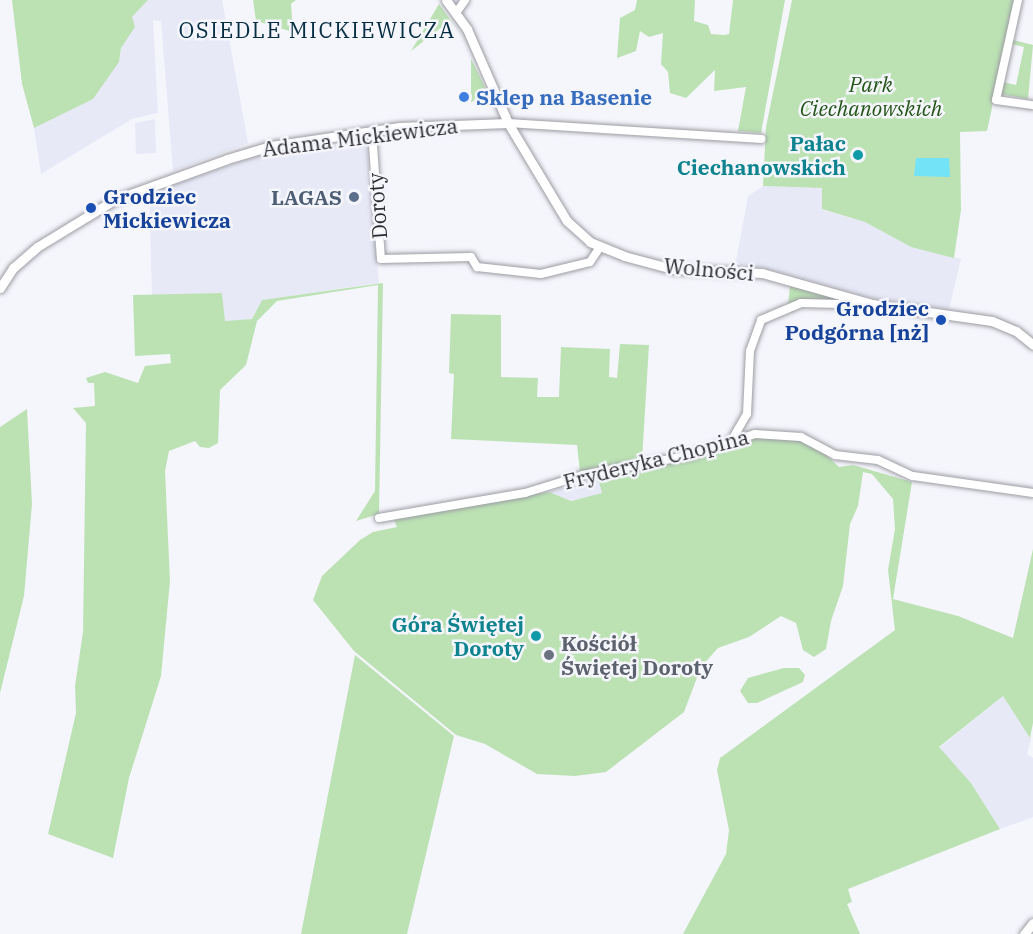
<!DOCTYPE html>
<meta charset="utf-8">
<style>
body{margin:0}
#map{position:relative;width:1033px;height:934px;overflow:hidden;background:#f5f5fc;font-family:"IBM Plex Serif",serif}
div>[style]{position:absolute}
.built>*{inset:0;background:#e8e9f7}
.green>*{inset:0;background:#bce2b4}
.water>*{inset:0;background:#73e3f7}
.roads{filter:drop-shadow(0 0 2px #9c9ca3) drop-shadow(0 0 2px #9c9ca3)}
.minor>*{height:8px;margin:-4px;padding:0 4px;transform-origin:4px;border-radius:4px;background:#fff}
.tertiary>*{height:9px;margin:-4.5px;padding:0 4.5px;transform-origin:4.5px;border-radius:4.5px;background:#fff}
.dots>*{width:16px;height:16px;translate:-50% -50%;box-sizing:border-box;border:3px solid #f5f5fc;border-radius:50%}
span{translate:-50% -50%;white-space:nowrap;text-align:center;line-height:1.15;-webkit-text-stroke:5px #f5f5fc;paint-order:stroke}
.park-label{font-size:21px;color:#225516;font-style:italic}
.shop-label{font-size:21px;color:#366cbe;font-weight:700}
.left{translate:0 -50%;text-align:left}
.street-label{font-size:21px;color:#2b2c2e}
.culture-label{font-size:21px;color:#0d838f;font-weight:700}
.right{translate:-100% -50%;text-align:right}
.transit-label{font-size:21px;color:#164399;font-weight:700}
.service-label{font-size:21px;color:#4e5e75;font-weight:700}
.worship-label{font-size:21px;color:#5b616d;font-weight:700}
.neighbourhood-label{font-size:22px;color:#052e45;letter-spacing:1.5px}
</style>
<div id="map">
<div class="built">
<i style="clip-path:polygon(148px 0,222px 0,248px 143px,173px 171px,161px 21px,153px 20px,158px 113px,132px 119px,41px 174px,34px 128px,57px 115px,119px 62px,121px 48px,134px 27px,132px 17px)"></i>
<i style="clip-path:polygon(155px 119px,156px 153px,136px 154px,135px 123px)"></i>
<i style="clip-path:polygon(366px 141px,379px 283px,263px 300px,252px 319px,225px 321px,222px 293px,152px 296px,149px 193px,257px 156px)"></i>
<i style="clip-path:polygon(763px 186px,822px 188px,823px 210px,865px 222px,911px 247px,961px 259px,949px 309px,874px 298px,761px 267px,735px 267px,748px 196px)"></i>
<i style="clip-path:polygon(598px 478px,603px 493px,570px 501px,549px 492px)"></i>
<i style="clip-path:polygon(1003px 696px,1031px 739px,1027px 754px,1033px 758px,1033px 817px,1000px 829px,971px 783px,939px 748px)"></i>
</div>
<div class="green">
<i style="clip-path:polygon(12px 0,148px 0,132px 17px,135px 27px,121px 48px,119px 62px,93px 99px,34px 128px,22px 84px)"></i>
<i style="clip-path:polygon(253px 0,296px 0,291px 4px,293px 32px,256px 21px)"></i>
<i style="clip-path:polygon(637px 0,695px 0,694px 21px,708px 25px,711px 34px,724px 35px,729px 34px,733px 0,785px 0,761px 133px,738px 131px,746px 87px,714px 91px,715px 70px,686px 98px,670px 93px,668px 72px,661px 64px,663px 33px,649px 37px,640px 31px,636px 51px,617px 58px,620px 18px,635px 10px)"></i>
<i style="clip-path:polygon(792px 0,1015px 0,987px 131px,960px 132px,961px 210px,954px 258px,911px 247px,865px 222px,822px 209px,822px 188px,763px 186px,766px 127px)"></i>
<i style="clip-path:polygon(439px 4px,467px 43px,451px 20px,411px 51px)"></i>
<i style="clip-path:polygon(1013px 40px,1033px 45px,1028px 99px,1001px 94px,1003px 82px,1016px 85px,1024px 47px,1012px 44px)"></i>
<i style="clip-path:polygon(471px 59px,489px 95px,471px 102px)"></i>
<i style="clip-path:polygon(383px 283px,379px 514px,356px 521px,375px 491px,378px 285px,277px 301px,257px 321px,246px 365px,220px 390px,218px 443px,209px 448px,200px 447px,195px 441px,169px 451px,165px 471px,170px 581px,161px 676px,129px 778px,113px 858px,48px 834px,76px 713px,75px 686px,83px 632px,86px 423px,73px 408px,95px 406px,94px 383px,88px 383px,86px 378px,105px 372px,138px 383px,145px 366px,171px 363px,170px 354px,135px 356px,133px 295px,222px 293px,225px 321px,252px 319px,262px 300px)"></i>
<i style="clip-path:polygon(790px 286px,829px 296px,837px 299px,788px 305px)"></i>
<i style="clip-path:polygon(451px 314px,501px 315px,501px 377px,538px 378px,537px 397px,559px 397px,561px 347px,610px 349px,609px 377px,617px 378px,620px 344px,649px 345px,642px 460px,580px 472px,577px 445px,451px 439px,454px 374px,449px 373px)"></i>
<i style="clip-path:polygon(27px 409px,32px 504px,24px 596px,0 693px,0 427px)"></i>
<i style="clip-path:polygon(787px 436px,819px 448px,839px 467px,853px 465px,912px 482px,893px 599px,958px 616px,1013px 638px,1033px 549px,1033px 723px,1030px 738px,1003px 696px,939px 747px,971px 783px,1000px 829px,848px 889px,852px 902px,847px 904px,860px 934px,683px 934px,726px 854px,729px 830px,717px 770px,720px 758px,895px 630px,888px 570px,895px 529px,893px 499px,872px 474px,863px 472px,858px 506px,850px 524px,843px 586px,831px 621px,826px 649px,814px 657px,803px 650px,796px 623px,781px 616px,749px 637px,718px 648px,701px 667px,684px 712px,606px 772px,575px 776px,537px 774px,485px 744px,456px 735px,354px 651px,313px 600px,322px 576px,360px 540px,373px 532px,397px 527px,393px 518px,549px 492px,571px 501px,602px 493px,598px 478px,681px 461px,743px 438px)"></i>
<i style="clip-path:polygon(355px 655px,454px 736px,407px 934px,301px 934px)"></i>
<i style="clip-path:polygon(784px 668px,799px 668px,805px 675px,803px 682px,757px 703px,748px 703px,740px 691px,748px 678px)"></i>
</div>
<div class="water">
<i style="clip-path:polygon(916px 158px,949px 158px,950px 177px,914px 176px)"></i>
</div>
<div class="roads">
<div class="minor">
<i style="left:1018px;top:0;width:102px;rotate:102.4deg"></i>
<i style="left:996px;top:100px;width:37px;rotate:8deg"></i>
<i style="left:456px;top:13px;width:16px;rotate:-55deg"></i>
<i style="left:508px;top:123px;width:254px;rotate:3.6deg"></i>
<i style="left:372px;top:131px;width:128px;rotate:86deg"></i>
<i style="left:381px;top:259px;width:90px;rotate:-1.3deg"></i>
<i style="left:471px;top:257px;width:12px;rotate:59deg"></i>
<i style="left:477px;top:267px;width:64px;rotate:6.2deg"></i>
<i style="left:541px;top:274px;width:50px;rotate:-13.8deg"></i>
<i style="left:590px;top:262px;width:18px;rotate:-56deg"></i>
<i style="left:733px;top:438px;width:28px;rotate:-60deg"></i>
<i style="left:747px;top:414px;width:63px;rotate:-87.3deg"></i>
<i style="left:750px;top:351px;width:33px;rotate:-70deg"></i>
<i style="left:761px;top:320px;width:43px;rotate:-23deg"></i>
<i style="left:801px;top:303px;width:40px;rotate:1.4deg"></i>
<i style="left:841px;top:304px;width:8px;rotate:-60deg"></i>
<i style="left:379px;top:518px;width:148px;rotate:-9.7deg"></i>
<i style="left:525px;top:493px;width:61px;rotate:-17.2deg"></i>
<i style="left:583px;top:475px;width:111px;rotate:-10.4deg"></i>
<i style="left:692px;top:455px;width:66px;rotate:-18.4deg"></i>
<i style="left:755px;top:434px;width:46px;rotate:3.7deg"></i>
<i style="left:801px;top:437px;width:38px;rotate:28deg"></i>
<i style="left:835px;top:455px;width:43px;rotate:6.6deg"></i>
<i style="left:878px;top:460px;width:38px;rotate:25deg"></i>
<i style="left:913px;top:476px;width:121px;rotate:8.1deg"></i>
</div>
<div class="tertiary">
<i style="left:446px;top:0;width:36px;rotate:54deg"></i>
<i style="left:467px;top:29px;width:103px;rotate:66.4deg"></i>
<i style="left:508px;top:123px;width:114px;rotate:59deg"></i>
<i style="left:567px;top:221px;width:31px;rotate:42deg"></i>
<i style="left:590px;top:242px;width:37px;rotate:22deg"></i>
<i style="left:624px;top:256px;width:51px;rotate:14.9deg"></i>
<i style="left:673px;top:269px;width:89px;rotate:2.6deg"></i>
<i style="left:762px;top:273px;width:114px;rotate:15.7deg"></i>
<i style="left:872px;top:304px;width:121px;rotate:8.1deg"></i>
<i style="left:992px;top:321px;width:26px;rotate:23deg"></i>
<i style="left:1016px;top:331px;width:22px;rotate:39deg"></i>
<i style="left:0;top:288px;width:24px;rotate:-57deg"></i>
<i style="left:13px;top:268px;width:32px;rotate:-41deg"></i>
<i style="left:37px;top:247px;width:90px;rotate:-31.4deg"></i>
<i style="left:114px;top:200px;width:120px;rotate:-19.9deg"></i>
<i style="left:227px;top:159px;width:46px;rotate:-16.5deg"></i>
<i style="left:271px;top:146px;width:130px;rotate:-8.4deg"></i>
<i style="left:400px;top:127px;width:108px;rotate:-2.1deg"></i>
<i style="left:1024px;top:934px;width:14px;rotate:-51deg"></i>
</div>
</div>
<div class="dots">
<i style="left:464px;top:97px;background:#3f7fe0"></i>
<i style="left:858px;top:155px;background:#0f9aa8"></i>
<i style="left:354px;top:197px;background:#5c6f8a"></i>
<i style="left:91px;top:208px;background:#1a4fb4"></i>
<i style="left:941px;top:320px;background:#1a4fb4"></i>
<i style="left:536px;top:636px;background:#0f9aa8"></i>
<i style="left:549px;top:655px;background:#6b7280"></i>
</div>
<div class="park-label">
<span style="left:871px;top:96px">Park<br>Ciechanowskich</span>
</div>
<div class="shop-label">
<span class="left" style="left:476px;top:97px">Sklep na Basenie</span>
</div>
<div class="street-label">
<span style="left:360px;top:137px;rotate:-7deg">Adama Mickiewicza</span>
<span style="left:377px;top:206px;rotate:-94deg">Doroty</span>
<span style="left:709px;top:269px;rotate:5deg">Wolności</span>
<span style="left:656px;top:459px;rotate:-14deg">Fryderyka Chopina</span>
</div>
<div class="culture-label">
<span class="right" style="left:846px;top:155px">Pałac<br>Ciechanowskich</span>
<span class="right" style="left:524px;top:636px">Góra Świętej<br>Doroty</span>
</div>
<div class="transit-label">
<span class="left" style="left:103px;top:208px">Grodziec<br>Mickiewicza</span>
<span class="right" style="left:929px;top:320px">Grodziec<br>Podgórna [nż]</span>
</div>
<div class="service-label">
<span class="right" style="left:342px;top:197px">LAGAS</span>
</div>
<div class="worship-label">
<span class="left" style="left:561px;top:655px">Kościół<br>Świętej Doroty</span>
</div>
<div class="neighbourhood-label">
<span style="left:317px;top:30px">OSIEDLE MICKIEWICZA</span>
</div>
</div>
